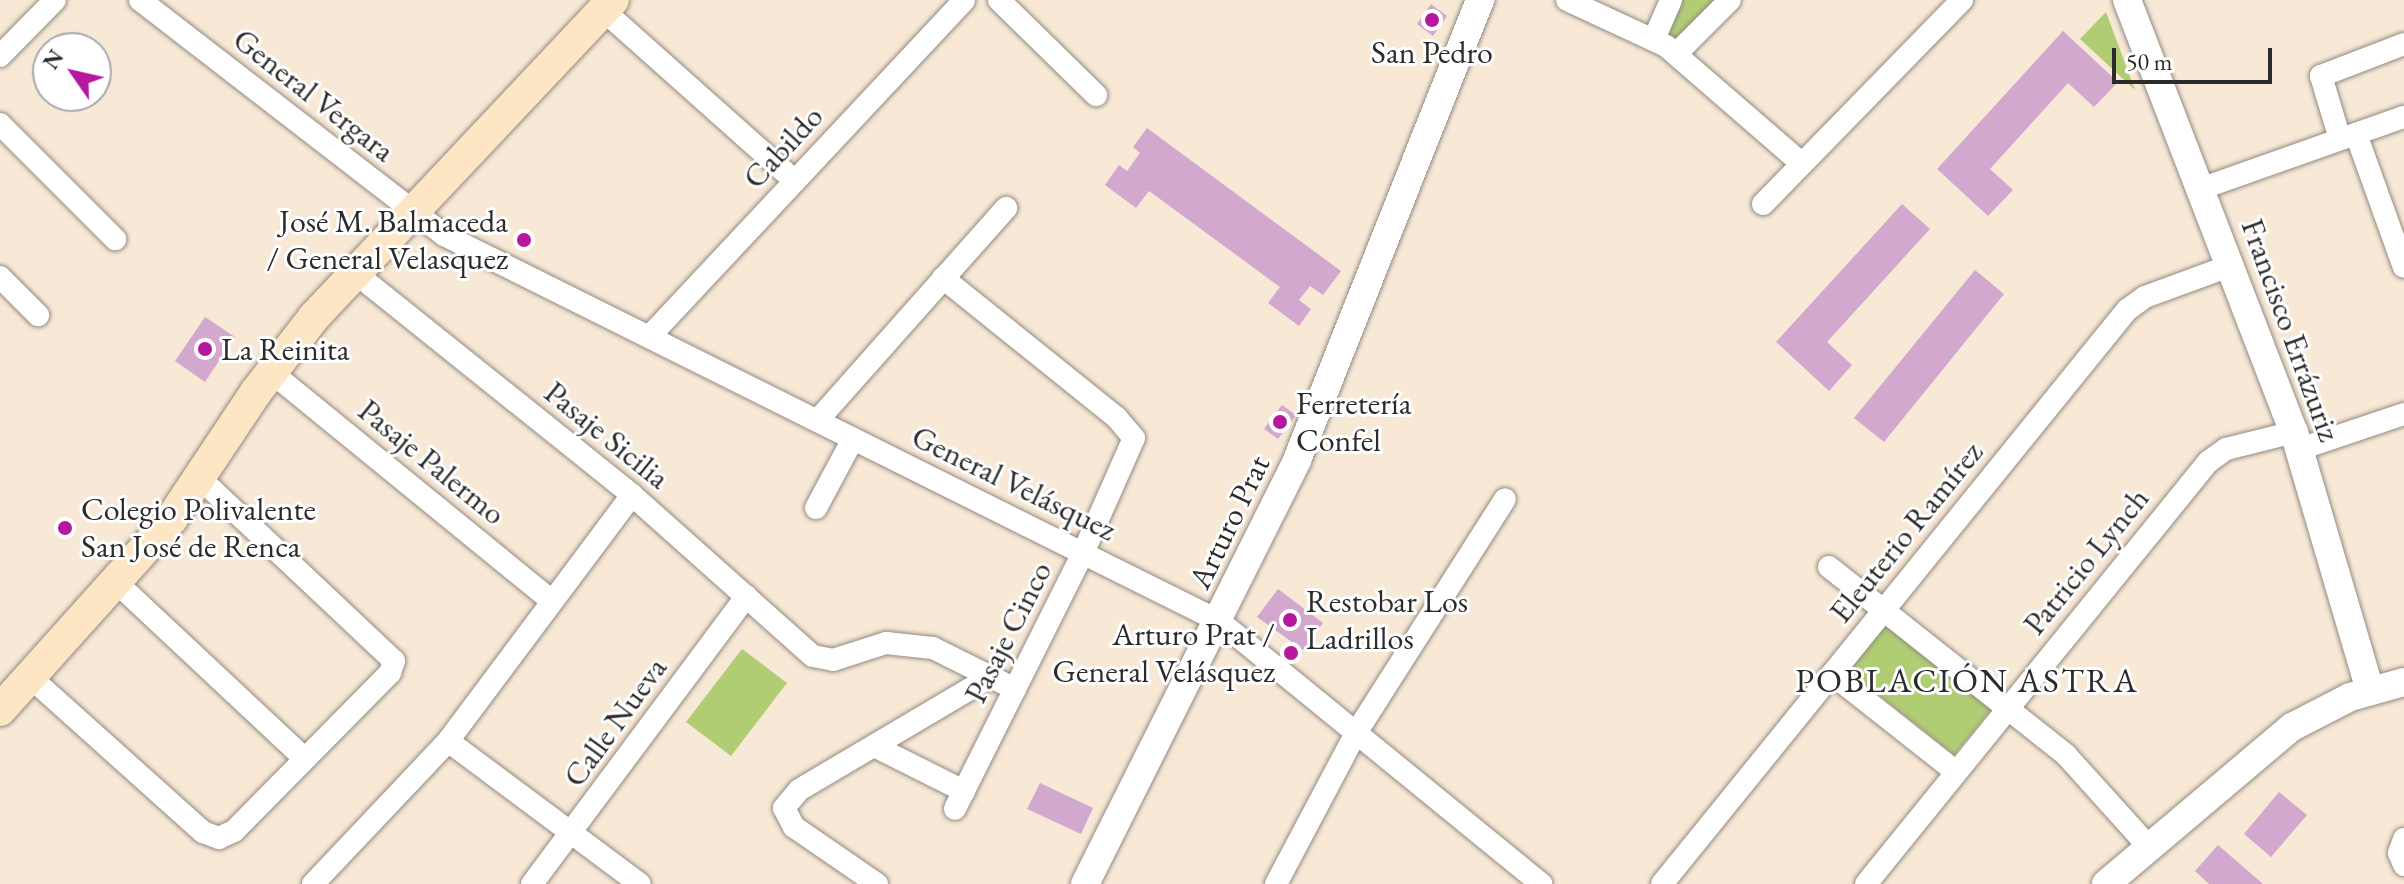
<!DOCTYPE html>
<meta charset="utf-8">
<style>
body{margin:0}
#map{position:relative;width:2404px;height:884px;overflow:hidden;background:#f8e8d6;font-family:"EB Garamond",serif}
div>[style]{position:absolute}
.green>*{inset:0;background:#b1cd73}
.building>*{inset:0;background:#d2a8cf}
.roads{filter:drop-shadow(0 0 2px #928a80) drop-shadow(0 0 2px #928a80)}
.minor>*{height:22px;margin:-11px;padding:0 11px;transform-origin:11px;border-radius:11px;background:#fff}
.tertiary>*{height:28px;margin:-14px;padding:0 14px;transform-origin:14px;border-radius:14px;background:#fff}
.secondary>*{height:32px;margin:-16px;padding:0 16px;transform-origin:16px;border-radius:16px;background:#fce6c4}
.dots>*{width:22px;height:22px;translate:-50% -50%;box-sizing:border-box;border:4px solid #fff;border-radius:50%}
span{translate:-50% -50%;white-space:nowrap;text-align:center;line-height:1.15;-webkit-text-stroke:6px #fff;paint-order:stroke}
.poi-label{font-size:32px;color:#2b2b2b}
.right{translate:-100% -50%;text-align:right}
.left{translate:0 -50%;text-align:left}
.street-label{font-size:32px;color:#2b2b2b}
.neighbourhood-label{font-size:34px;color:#2b2b2b;letter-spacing:2px}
.north{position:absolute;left:32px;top:32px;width:80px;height:80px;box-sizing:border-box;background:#fff;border:2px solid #aaa;border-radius:50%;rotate:304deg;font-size:22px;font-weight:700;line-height:32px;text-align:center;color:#2b2b2b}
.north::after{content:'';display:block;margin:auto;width:28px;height:36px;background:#b5179e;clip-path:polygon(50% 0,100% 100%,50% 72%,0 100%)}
.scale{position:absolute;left:2112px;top:48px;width:160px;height:36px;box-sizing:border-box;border:4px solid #2b2b2b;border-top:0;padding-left:10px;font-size:24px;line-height:28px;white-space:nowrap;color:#2b2b2b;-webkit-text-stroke:6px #fff;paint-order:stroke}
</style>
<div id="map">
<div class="green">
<i style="clip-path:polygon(1680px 0,1717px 0,1676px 41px,1666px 34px)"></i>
<i style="clip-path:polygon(2106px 12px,2135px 90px,2080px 39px)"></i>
<i style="clip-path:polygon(1887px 624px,1992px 709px,1954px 755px,1849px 671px)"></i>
<i style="clip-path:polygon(742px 649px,787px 683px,731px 756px,686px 722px)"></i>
</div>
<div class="building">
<i style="clip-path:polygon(1431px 4px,1447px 16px,1433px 36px,1417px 24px)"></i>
<i style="clip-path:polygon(2063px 31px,2118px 82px,2094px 107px,2068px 83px,1990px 169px,2013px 190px,1988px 216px,1937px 169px)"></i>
<i style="clip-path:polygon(1147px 128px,1341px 271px,1323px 295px,1310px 286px,1299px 300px,1311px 309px,1299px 326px,1268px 303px,1280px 287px,1149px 191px,1136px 208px,1105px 185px,1119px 165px,1127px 171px,1140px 153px,1133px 147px)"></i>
<i style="clip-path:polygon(1902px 204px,1930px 229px,1827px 342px,1852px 365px,1829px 391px,1776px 342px)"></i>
<i style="clip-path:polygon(1975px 270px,2004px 294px,1884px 442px,1854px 418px)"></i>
<i style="clip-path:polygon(205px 317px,235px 337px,205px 382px,175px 361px)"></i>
<i style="clip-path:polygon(1282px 405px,1296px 415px,1278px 439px,1264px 429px)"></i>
<i style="clip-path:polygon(1278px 589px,1323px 623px,1303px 650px,1257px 617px)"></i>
<i style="clip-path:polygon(1040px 783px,1093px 808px,1081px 834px,1027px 809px)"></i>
<i style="clip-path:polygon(2279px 792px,2307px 815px,2271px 857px,2244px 834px)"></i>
<i style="clip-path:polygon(2218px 845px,2263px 884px,2209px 884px,2195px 871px)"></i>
</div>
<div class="roads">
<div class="minor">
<i style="left:140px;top:0;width:384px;rotate:37.7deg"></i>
<i style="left:444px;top:235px;width:866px;rotate:26.48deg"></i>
<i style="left:1219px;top:621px;width:416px;rotate:39.2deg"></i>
<i style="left:999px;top:0;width:136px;rotate:44.4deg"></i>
<i style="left:1567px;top:0;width:109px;rotate:24.9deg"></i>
<i style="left:1666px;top:46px;width:180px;rotate:40.9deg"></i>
<i style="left:603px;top:10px;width:257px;rotate:41.7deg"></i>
<i style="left:1654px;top:39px;width:43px;rotate:-66.4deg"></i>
<i style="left:1676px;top:54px;width:76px;rotate:-45deg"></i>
<i style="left:0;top:56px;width:78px;rotate:-45.5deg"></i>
<i style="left:0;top:124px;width:163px;rotate:45deg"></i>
<i style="left:2356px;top:134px;width:141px;rotate:70.2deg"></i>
<i style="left:2340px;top:139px;width:66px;rotate:-106.8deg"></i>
<i style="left:2321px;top:76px;width:89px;rotate:-21.1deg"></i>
<i style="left:2203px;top:188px;width:213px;rotate:-19.5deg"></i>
<i style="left:1763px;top:204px;width:285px;rotate:-45.7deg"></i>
<i style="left:354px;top:272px;width:356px;rotate:38.7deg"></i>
<i style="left:632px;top:495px;width:242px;rotate:41.7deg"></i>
<i style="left:813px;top:656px;width:20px;rotate:11deg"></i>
<i style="left:833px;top:660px;width:56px;rotate:-17.8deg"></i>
<i style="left:886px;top:643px;width:47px;rotate:6.1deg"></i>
<i style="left:933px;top:648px;width:92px;rotate:26.6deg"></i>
<i style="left:0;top:277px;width:54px;rotate:45deg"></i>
<i style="left:943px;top:278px;width:223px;rotate:38.8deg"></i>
<i style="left:1117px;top:418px;width:26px;rotate:50deg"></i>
<i style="left:1134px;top:438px;width:126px;rotate:113.9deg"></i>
<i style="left:1083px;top:553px;width:286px;rotate:116.6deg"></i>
<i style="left:649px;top:337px;width:461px;rotate:-46.9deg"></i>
<i style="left:271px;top:372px;width:362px;rotate:39.2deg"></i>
<i style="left:817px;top:421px;width:285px;rotate:-48.4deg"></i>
<i style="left:2300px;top:449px;width:110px;rotate:-18.6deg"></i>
<i style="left:816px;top:508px;width:78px;rotate:-61.8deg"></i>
<i style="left:1829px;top:567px;width:303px;rotate:38.4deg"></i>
<i style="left:2066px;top:755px;width:124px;rotate:47.9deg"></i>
<i style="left:117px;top:583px;width:256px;rotate:43.1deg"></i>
<i style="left:1832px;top:674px;width:158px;rotate:38.3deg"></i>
<i style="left:29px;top:676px;width:234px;rotate:41.9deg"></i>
<i style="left:203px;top:832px;width:17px;rotate:21deg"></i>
<i style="left:219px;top:838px;width:17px;rotate:-25deg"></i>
<i style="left:234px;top:831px;width:222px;rotate:-45.4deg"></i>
<i style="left:390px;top:673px;width:13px;rotate:-72deg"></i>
<i style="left:394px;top:661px;width:267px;rotate:-136.7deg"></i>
<i style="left:448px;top:741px;width:239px;rotate:36.7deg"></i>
<i style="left:874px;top:746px;width:101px;rotate:26.6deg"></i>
<i style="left:2404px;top:839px;width:15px;rotate:110deg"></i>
<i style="left:2399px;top:853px;width:13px;rotate:67deg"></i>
<i style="left:313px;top:884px;width:197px;rotate:-46.6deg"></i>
<i style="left:448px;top:741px;width:307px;rotate:-53.2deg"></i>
<i style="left:532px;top:884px;width:359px;rotate:-53.3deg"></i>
<i style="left:877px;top:884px;width:101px;rotate:-145.5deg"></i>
<i style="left:794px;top:827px;width:21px;rotate:-118deg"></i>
<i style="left:784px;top:808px;width:23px;rotate:-50deg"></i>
<i style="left:799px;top:790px;width:222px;rotate:-30.6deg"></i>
<i style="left:1276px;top:884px;width:171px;rotate:-62.1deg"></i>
<i style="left:1356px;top:733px;width:277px;rotate:-57.5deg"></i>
<i style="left:1662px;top:884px;width:739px;rotate:-50.99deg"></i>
<i style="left:2127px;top:310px;width:22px;rotate:-36deg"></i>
<i style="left:2145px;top:297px;width:93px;rotate:-20.2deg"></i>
<i style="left:1866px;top:884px;width:543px;rotate:-50.98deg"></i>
<i style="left:2208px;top:462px;width:22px;rotate:-36deg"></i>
<i style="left:2226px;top:449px;width:70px;rotate:-14deg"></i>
</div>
<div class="tertiary">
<i style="left:2127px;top:0;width:463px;rotate:68.9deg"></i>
<i style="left:2294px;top:432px;width:270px;rotate:73.6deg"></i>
<i style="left:1085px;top:884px;width:474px;rotate:-63.4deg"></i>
<i style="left:1297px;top:460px;width:495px;rotate:-68.3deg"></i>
<i style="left:2106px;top:884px;width:243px;rotate:-40.2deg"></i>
<i style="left:2292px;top:727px;width:65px;rotate:-27.3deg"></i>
<i style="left:2350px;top:697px;width:56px;rotate:-15.5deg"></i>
</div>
<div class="secondary">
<i style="left:0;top:710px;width:258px;rotate:-48.1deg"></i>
<i style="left:172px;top:518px;width:151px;rotate:-56.3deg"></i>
<i style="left:256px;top:392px;width:95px;rotate:-52.3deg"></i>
<i style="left:314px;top:317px;width:436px;rotate:-46.7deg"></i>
</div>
</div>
<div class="dots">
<i style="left:1432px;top:20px;background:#b5179e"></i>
<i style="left:524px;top:240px;background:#b5179e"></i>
<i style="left:205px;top:349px;background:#b5179e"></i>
<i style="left:1280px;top:422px;background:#b5179e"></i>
<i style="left:65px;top:528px;background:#b5179e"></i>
<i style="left:1290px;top:620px;background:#b5179e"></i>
<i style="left:1291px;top:653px;background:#b5179e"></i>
</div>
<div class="poi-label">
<span style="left:1432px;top:52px">San Pedro</span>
<span class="right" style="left:508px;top:240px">José M. Balmaceda<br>/ General Velasquez</span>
<span class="left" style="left:221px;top:349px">La Reinita</span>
<span class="left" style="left:1296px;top:422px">Ferretería<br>Confel</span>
<span class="left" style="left:81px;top:528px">Colegio Polivalente<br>San José de Renca</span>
<span class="left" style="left:1306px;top:620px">Restobar Los<br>Ladrillos</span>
<span class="right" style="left:1275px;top:653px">Arturo Prat /<br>General Velásquez</span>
</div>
<div class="street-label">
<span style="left:314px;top:95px;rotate:38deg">General Vergara</span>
<span style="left:783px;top:147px;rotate:-47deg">Cabildo</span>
<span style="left:2291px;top:330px;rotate:70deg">Francisco Errázuriz</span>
<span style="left:607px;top:435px;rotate:39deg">Pasaje Sicilia</span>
<span style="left:432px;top:462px;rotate:39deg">Pasaje Palermo</span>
<span style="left:1014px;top:483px;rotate:26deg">General Velásquez</span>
<span style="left:1229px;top:522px;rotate:-64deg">Arturo Prat</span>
<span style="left:1906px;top:532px;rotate:-51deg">Eleuterio Ramírez</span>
<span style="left:2086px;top:561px;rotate:-51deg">Patricio Lynch</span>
<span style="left:1008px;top:632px;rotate:-63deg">Pasaje Cinco</span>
<span style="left:615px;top:722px;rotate:-54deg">Calle Nueva</span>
</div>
<div class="neighbourhood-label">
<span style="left:1967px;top:681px">POBLACIÓN ASTRA</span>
</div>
<div class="north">N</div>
<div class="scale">50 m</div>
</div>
